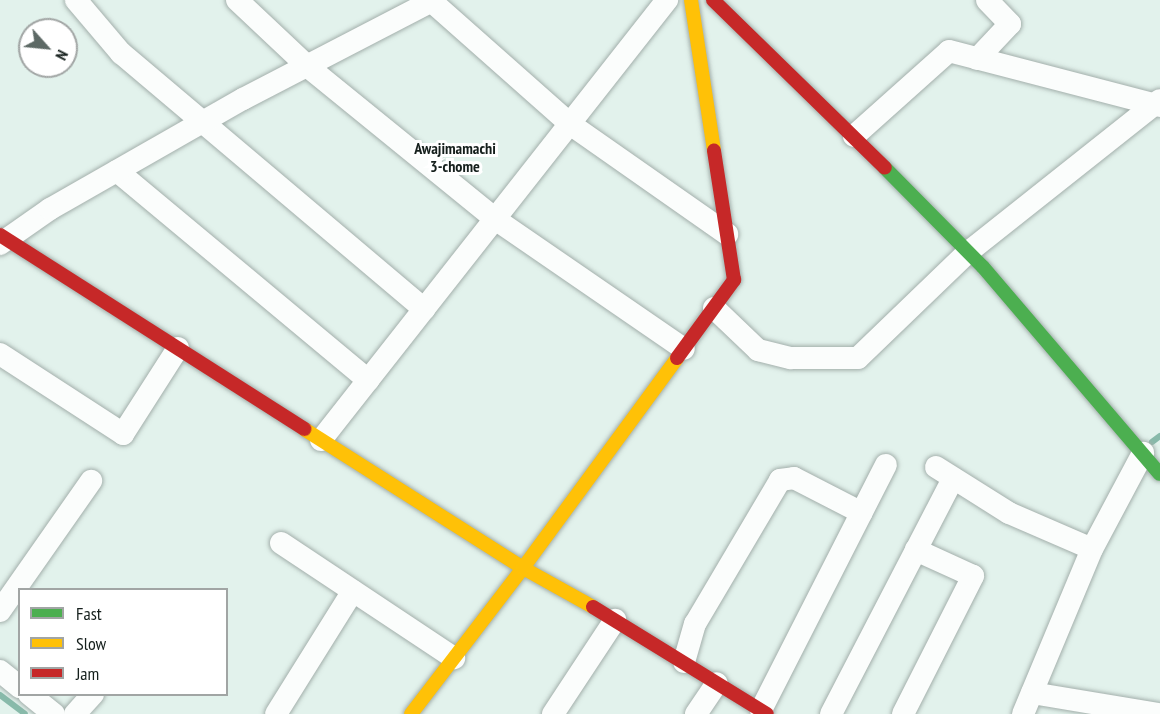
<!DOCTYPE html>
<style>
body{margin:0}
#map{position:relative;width:1160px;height:714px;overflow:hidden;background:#e2f2ec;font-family:"PT Sans Narrow",sans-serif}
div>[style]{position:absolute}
.stream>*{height:6px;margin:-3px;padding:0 3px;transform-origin:3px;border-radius:3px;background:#88baaa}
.roads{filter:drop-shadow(0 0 2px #a3afab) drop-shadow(0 0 2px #a3afab)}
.street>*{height:22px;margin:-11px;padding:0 11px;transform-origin:11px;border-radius:11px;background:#fbfdfc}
.fast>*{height:14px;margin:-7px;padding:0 7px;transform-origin:7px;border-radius:7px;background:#4caf50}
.slow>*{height:14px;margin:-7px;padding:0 7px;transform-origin:7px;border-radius:7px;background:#ffc107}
.jam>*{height:14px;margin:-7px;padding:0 7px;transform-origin:7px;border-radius:7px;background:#c62828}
span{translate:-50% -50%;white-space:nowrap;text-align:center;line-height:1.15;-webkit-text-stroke:6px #fff;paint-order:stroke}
.neighbourhood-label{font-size:16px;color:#151f1c;font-weight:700}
.legend{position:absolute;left:18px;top:588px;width:210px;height:108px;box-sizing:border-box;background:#fff;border:2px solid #a1a5a4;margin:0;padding:8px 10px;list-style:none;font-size:18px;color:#151f1c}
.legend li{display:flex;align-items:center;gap:12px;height:30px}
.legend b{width:30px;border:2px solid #a1a5a4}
.north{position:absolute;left:18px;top:18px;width:60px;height:60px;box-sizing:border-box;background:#fff;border:2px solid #a1a5a4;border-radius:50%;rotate:117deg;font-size:16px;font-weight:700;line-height:24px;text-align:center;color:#151f1c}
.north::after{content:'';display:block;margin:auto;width:21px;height:27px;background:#5d6965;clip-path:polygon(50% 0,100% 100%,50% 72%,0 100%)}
</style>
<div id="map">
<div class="stream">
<i style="left:1152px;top:442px;width:10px;rotate:-37deg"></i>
<i style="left:0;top:695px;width:31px;rotate:37deg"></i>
</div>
<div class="roads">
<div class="street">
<i style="left:76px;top:0;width:70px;rotate:49.7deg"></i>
<i style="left:121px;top:53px;width:397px;rotate:40.2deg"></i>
<i style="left:237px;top:0;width:96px;rotate:43.3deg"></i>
<i style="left:307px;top:66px;width:242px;rotate:39.1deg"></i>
<i style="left:495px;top:219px;width:229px;rotate:34.5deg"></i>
<i style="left:430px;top:0;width:187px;rotate:41.5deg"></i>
<i style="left:570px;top:124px;width:192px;rotate:35deg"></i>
<i style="left:977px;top:59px;width:48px;rotate:-46.7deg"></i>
<i style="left:1010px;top:24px;width:33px;rotate:-134deg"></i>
<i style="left:854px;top:136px;width:127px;rotate:-41.8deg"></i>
<i style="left:949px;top:51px;width:218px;rotate:14.6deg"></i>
<i style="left:117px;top:171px;width:327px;rotate:39.8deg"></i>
<i style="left:0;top:244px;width:61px;rotate:-35deg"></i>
<i style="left:50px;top:209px;width:222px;rotate:-29.7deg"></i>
<i style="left:243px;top:99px;width:215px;rotate:-27.4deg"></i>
<i style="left:714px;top:308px;width:61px;rotate:43.7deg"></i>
<i style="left:758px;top:350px;width:34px;rotate:14deg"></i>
<i style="left:791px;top:358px;width:67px"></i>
<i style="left:858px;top:358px;width:151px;rotate:-43.9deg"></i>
<i style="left:967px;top:253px;width:246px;rotate:-38.4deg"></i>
<i style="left:0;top:354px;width:147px;rotate:33deg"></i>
<i style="left:123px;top:434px;width:102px;rotate:-57.4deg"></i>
<i style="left:321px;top:440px;width:560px;rotate:-51.82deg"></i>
<i style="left:936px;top:467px;width:86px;rotate:32.2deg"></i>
<i style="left:1009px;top:513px;width:90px;rotate:23.4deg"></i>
<i style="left:281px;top:543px;width:208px;rotate:33.6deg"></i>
<i style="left:0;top:611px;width:159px;rotate:-55deg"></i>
<i style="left:684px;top:662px;width:40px;rotate:-74deg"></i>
<i style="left:695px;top:624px;width:167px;rotate:-59.4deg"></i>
<i style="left:780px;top:480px;width:14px;rotate:-8deg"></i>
<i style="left:794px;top:478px;width:76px;rotate:27.2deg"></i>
<i style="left:0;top:671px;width:26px;rotate:39deg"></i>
<i style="left:1032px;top:693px;width:127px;rotate:9.5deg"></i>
<i style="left:29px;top:694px;width:32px;rotate:39deg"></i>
<i style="left:761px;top:710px;width:275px;rotate:-63deg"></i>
<i style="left:75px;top:714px;width:27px;rotate:-48deg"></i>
<i style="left:276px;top:714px;width:145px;rotate:-58deg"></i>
<i style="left:553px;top:714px;width:113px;rotate:-56.6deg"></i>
<i style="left:696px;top:714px;width:37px;rotate:-56deg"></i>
<i style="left:831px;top:714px;width:265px;rotate:-62.6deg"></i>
<i style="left:903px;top:714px;width:155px;rotate:-63.1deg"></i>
<i style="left:973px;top:576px;width:63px;rotate:-155.5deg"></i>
<i style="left:1023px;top:714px;width:179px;rotate:-67.3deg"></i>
<i style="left:1092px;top:549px;width:109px;rotate:-62deg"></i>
</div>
<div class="fast">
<i style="left:885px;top:168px;width:139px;rotate:45.3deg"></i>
<i style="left:983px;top:267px;width:272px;rotate:49.5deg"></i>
</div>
<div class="slow">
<i style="left:691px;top:0;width:153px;rotate:81.3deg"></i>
<i style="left:304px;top:429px;width:259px;rotate:32.4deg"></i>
<i style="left:523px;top:568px;width:80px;rotate:29.1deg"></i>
<i style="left:411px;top:714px;width:184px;rotate:-52.5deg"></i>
<i style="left:523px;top:568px;width:260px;rotate:-53.7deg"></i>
</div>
<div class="jam">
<i style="left:713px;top:0;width:240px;rotate:44.3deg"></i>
<i style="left:0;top:235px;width:361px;rotate:32.5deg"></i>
<i style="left:677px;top:358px;width:97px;rotate:-53.8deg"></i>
<i style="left:734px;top:280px;width:131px;rotate:-98.8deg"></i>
<i style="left:593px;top:607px;width:204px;rotate:31.6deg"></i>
</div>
</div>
<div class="neighbourhood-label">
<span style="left:455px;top:157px">Awajimamachi<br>3-chome</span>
</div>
<ul class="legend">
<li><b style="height:8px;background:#4caf50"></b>Fast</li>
<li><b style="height:8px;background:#ffc107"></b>Slow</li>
<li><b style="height:8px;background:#c62828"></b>Jam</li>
</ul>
<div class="north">N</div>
</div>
